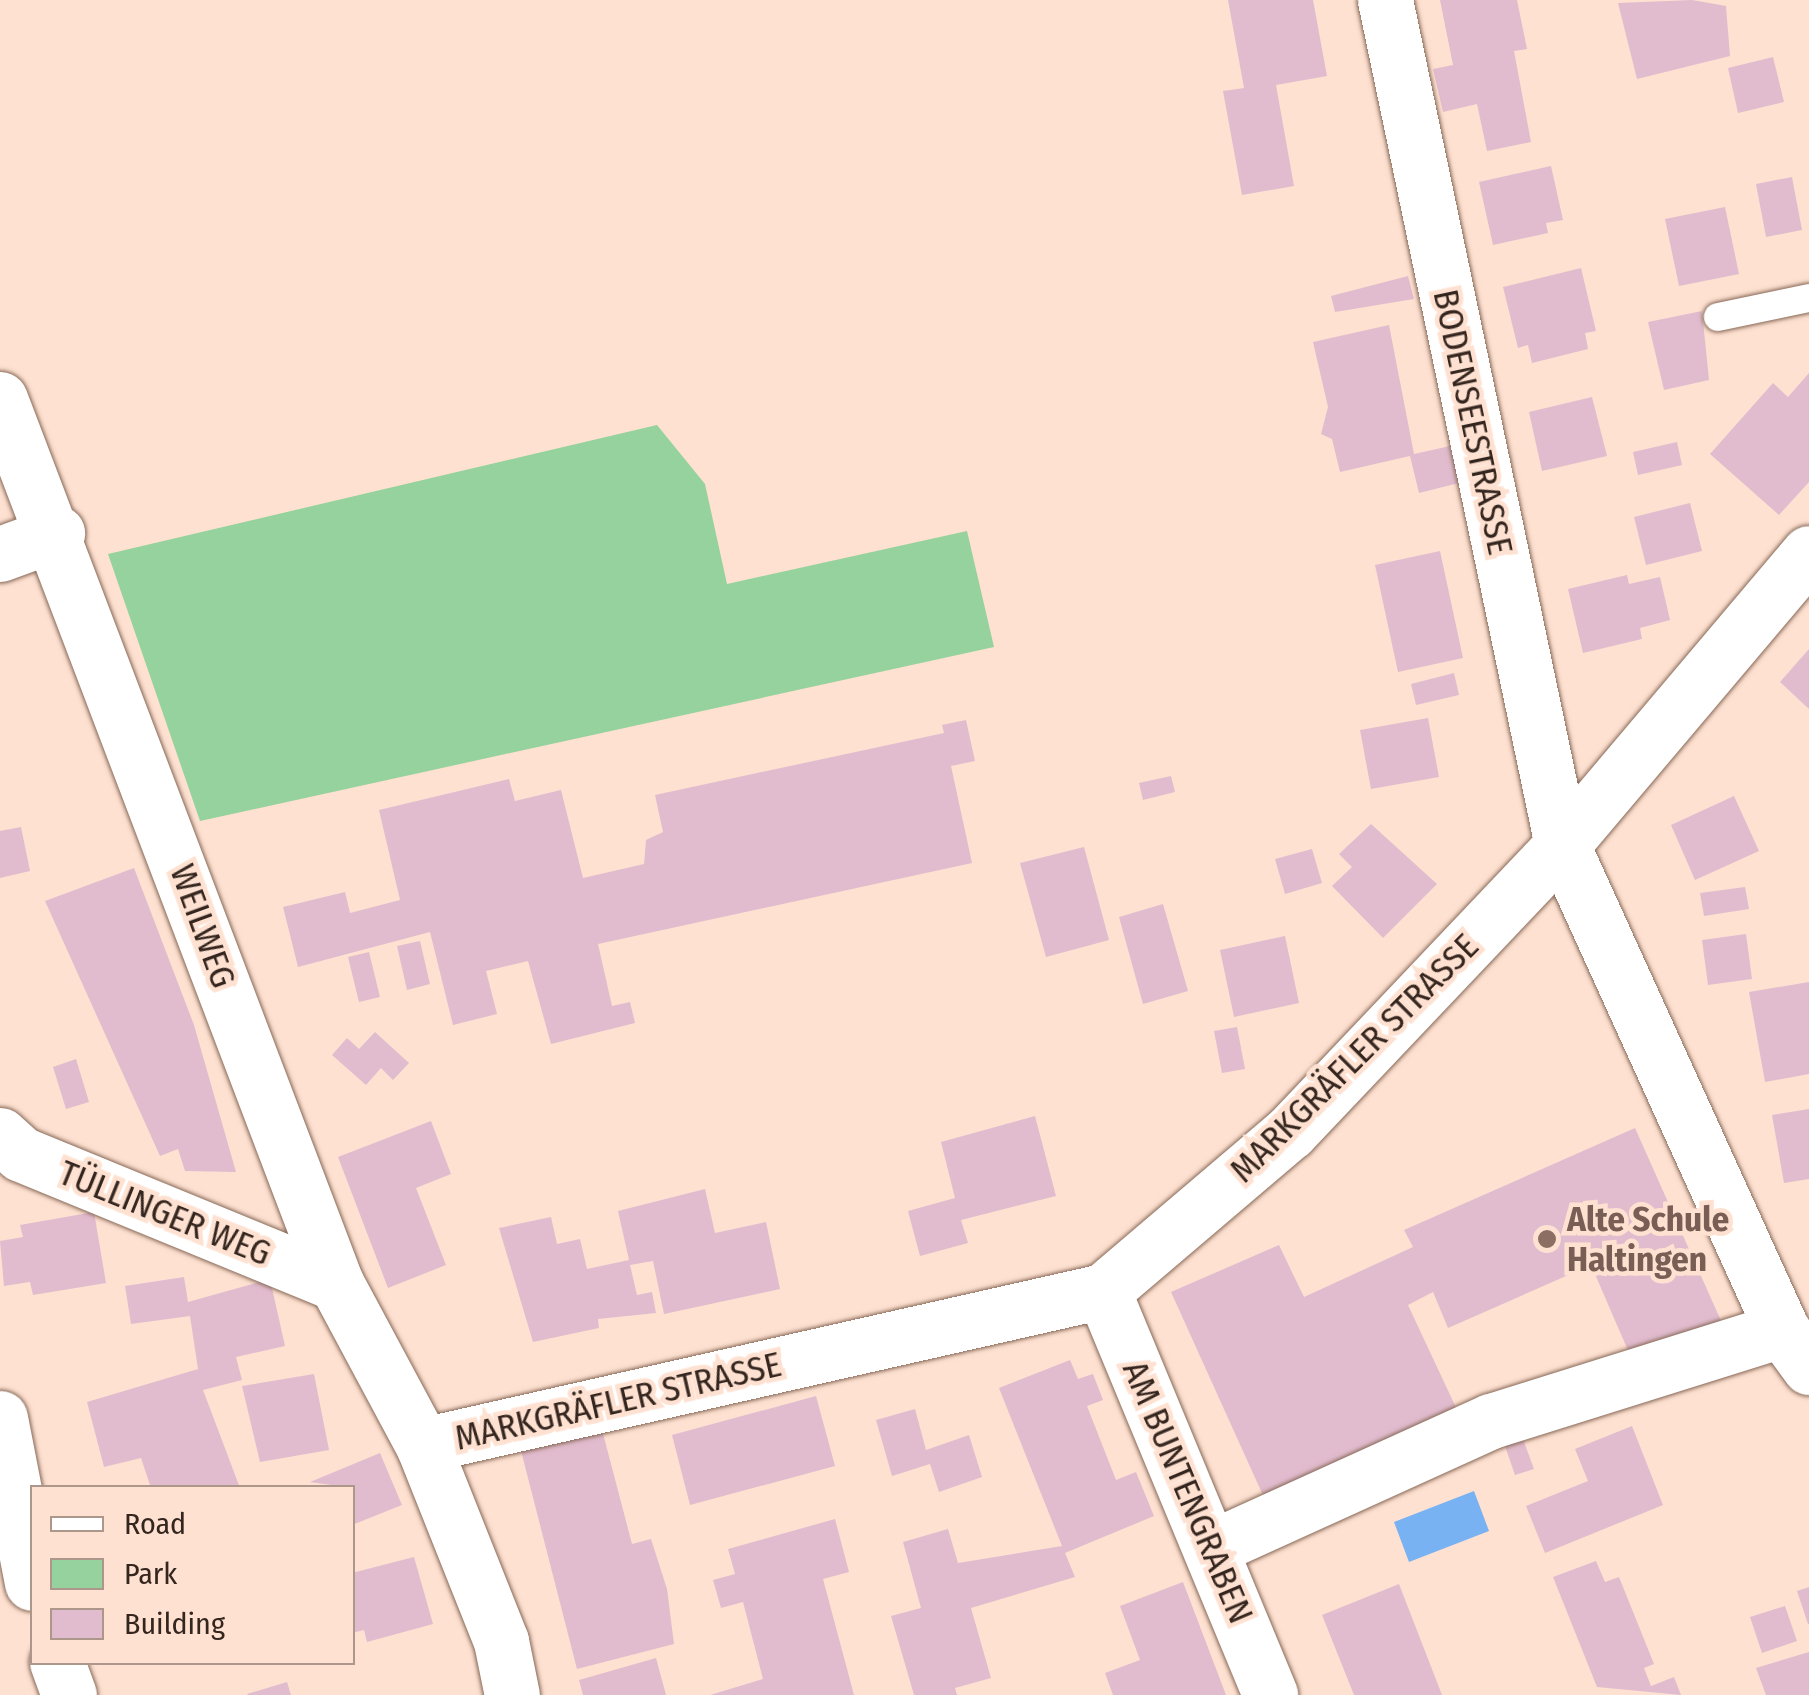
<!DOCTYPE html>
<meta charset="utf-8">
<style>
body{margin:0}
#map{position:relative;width:1809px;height:1695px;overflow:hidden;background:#fee1d1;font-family:"Fira Sans Condensed",sans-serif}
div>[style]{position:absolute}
.green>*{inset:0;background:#95d29d}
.water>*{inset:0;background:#78b2f2}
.building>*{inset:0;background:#e1bcce}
.roads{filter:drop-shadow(0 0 2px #876857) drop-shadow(0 0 2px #876857)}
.service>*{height:28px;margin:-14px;padding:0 14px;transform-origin:14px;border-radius:14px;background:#fff}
.minor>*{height:55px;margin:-27.5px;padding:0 27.5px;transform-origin:27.5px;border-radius:27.5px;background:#fff}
.dots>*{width:28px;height:28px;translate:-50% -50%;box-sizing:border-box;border:5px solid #fee1d1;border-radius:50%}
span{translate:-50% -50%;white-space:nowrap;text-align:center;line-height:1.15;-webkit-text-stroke:9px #fee1d1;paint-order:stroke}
.street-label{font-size:35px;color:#34261f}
.education-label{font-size:35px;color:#785e54;font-weight:700}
.left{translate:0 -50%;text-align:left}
.legend{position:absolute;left:30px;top:1485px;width:325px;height:180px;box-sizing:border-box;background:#fee1d1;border:2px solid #ad968a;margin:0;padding:12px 18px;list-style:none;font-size:30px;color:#34261f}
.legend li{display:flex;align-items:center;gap:20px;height:50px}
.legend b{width:50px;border:2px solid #ad968a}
</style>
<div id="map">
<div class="green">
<i style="clip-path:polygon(657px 425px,705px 484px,727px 584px,967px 531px,994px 647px,200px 821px,108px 554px)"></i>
</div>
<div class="water">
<i style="clip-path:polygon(1474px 1491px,1489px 1531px,1409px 1562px,1394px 1522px)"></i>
</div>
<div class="building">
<i style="clip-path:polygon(1228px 0,1313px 0,1327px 76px,1276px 85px,1294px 186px,1242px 195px,1223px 91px,1244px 88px)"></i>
<i style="clip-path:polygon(1440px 0,1517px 0,1527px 49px,1514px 51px,1531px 142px,1487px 151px,1477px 104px,1443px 112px,1433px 69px,1453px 65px)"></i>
<i style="clip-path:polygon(1692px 0,1726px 6px,1730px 56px,1637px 79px,1618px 3px)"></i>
<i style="clip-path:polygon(1773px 57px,1784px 102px,1738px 113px,1728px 68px)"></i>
<i style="clip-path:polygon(1551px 166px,1563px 220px,1546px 223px,1548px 233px,1493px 245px,1479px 182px)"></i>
<i style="clip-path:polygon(1792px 177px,1802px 230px,1766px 237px,1756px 184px)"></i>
<i style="clip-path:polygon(1725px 207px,1739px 274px,1679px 286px,1665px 219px)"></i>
<i style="clip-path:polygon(1581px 268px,1596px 331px,1585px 333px,1588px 349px,1532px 363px,1528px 345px,1518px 348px,1503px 287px)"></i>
<i style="clip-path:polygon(1408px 276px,1414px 299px,1335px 312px,1331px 296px)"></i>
<i style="clip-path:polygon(1702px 311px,1709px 380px,1664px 390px,1648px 322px)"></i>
<i style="clip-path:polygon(1389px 325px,1414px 454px,1450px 446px,1459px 483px,1419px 493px,1410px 456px,1340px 472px,1332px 439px,1321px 434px,1328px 407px,1313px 342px)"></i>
<i style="clip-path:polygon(1809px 373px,1809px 482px,1779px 515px,1710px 454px,1773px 383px,1788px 397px)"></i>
<i style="clip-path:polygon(1592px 397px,1607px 456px,1542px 471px,1529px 412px)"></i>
<i style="clip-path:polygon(1677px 442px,1682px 465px,1638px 475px,1633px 452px)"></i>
<i style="clip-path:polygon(1690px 503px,1702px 551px,1646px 565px,1634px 517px)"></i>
<i style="clip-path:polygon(1440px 551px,1463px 658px,1398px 672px,1375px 565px)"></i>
<i style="clip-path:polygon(1627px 575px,1629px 584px,1660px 577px,1670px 620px,1640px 628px,1642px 639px,1583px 653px,1568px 589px)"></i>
<i style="clip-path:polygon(1809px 649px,1809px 709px,1780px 682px)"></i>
<i style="clip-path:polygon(1454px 673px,1459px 695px,1416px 705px,1411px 684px)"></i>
<i style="clip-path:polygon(1428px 718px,1439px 777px,1371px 789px,1360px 730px)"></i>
<i style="clip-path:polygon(966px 720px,975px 761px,951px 766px,972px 863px,598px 944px,612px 1006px,630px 1002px,635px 1023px,551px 1044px,528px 961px,486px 971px,497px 1014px,453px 1025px,430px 932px,298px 967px,283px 907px,345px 892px,350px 913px,400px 900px,379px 810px,509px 779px,515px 801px,561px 790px,583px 878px,644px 864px,646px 840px,663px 832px,655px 795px,944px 733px,942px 725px)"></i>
<i style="clip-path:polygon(1171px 776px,1175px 792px,1143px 800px,1139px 783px)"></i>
<i style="clip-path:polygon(1734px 796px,1759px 851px,1695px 880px,1671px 825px)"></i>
<i style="clip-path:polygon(1371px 824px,1437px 884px,1383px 938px,1332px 886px,1352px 867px,1339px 854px)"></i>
<i style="clip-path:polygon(21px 827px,30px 871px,0 878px,0 831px)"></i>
<i style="clip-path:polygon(1084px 847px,1109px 940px,1046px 957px,1020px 863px)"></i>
<i style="clip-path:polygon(1312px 849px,1322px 883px,1285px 894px,1275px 859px)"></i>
<i style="clip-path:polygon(134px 868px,194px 1025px,236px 1172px,185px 1171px,178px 1149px,160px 1156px,45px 901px)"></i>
<i style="clip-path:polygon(1745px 887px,1749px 909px,1704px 916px,1700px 893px)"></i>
<i style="clip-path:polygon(1163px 904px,1188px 991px,1143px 1004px,1119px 917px)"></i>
<i style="clip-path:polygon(1746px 934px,1752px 979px,1708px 985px,1702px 940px)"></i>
<i style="clip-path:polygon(1285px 936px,1299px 1003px,1234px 1017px,1220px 950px)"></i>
<i style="clip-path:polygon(420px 941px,430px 984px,407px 990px,397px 946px)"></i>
<i style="clip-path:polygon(369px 952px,380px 997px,359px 1002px,348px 957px)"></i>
<i style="clip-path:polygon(1809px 982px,1809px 1074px,1765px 1082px,1749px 992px)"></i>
<i style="clip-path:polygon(1237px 1027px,1245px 1069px,1222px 1073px,1214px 1031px)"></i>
<i style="clip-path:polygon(375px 1032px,409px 1063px,393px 1080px,381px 1068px,366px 1085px,332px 1055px,347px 1038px,359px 1049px)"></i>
<i style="clip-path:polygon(76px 1059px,89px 1102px,66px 1109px,53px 1067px)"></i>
<i style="clip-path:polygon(1809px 1109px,1809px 1179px,1784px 1183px,1772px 1115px)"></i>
<i style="clip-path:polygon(1035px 1116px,1056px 1196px,961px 1220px,968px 1243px,920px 1256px,908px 1211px,955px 1198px,941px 1142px)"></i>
<i style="clip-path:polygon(431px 1121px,451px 1174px,416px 1188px,446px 1265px,388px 1288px,338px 1157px)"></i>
<i style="clip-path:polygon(1635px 1128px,1722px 1323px,1633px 1362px,1591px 1265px,1448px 1328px,1433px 1292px,1408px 1305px,1459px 1414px,1266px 1502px,1171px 1292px,1279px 1245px,1304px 1297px,1413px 1247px,1404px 1230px)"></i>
<i style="clip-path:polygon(705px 1189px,715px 1233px,766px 1222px,780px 1289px,664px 1314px,653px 1261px,630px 1265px,637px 1295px,652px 1292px,656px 1313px,598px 1319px,599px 1328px,533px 1342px,499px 1228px,551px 1217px,557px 1244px,580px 1239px,587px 1269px,629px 1260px,618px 1211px)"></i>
<i style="clip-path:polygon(94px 1212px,106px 1283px,33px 1295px,30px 1282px,4px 1286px,0 1241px,23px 1237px,20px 1225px)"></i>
<i style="clip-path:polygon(184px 1277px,188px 1302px,270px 1279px,285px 1346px,236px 1357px,242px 1380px,203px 1390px,240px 1488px,151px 1488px,141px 1458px,104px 1467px,87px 1402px,198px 1369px,190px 1316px,131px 1324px,125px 1286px)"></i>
<i style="clip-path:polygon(1070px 1360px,1078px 1379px,1093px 1374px,1103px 1400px,1087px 1406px,1116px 1480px,1136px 1472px,1154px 1516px,1065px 1553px,1075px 1577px,971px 1608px,991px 1678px,955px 1688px,957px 1695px,914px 1695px,891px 1616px,921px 1608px,903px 1542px,948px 1529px,958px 1563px,1062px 1546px,999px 1388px)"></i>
<i style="clip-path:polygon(314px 1374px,329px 1450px,260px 1462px,242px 1386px)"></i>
<i style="clip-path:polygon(816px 1396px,835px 1466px,690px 1505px,672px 1435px)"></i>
<i style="clip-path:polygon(915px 1409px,926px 1450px,969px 1435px,982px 1477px,939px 1492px,930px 1464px,892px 1476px,876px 1420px)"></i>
<i style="clip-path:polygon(600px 1422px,632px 1544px,651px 1539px,667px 1589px,674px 1644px,577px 1669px,519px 1443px)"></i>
<i style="clip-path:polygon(1632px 1426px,1663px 1505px,1545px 1553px,1526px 1506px,1588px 1481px,1575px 1449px)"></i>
<i style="clip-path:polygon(1523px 1439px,1534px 1469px,1515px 1475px,1505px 1446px)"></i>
<i style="clip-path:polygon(380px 1453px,402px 1505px,352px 1525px,352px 1488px,310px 1482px)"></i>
<i style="clip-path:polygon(835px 1519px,849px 1572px,823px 1579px,854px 1695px,710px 1695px,763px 1679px,743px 1602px,721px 1608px,713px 1580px,735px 1574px,728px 1549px)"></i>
<i style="clip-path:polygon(414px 1557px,433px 1624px,367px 1642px,364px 1630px,352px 1633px,352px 1573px)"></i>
<i style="clip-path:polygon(1596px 1561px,1605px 1582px,1619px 1577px,1654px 1664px,1644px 1668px,1651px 1686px,1674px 1677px,1681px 1695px,1597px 1687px,1553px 1577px)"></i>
<i style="clip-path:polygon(1183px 1582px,1226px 1695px,1113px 1695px,1105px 1673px,1140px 1660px,1120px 1606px)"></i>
<i style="clip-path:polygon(1399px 1584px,1442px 1695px,1354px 1695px,1322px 1615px)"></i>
<i style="clip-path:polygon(1809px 1587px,1809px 1624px,1808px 1624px,1797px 1591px)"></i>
<i style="clip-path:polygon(1785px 1606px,1797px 1641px,1762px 1653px,1750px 1617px)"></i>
<i style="clip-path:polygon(1809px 1652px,1809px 1695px,1766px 1695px,1756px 1668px)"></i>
<i style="clip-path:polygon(656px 1658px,666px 1695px,583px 1695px,579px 1680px)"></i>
<i style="clip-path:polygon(287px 1682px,291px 1695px,248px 1695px,247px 1694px)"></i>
</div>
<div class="roads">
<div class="service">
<i style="left:1718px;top:317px;width:93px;rotate:-11.8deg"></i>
</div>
<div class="minor">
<i style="left:1385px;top:0;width:863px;rotate:78.17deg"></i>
<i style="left:1562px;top:845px;width:533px;rotate:65.6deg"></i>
<i style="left:1782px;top:1330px;width:46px;rotate:53.9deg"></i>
<i style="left:0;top:399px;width:946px;rotate:69.19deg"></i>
<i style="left:336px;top:1283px;width:184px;rotate:61.8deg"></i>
<i style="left:423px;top:1445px;width:211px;rotate:68.3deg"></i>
<i style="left:501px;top:1641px;width:55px;rotate:78.5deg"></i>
<i style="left:0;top:554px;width:61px;rotate:-20.2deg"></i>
<i style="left:0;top:1135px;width:28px;rotate:42deg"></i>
<i style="left:21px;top:1154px;width:340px;rotate:22.3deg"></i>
<i style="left:1103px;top:1291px;width:437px;rotate:67.5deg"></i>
<i style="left:0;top:1418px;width:168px;rotate:79deg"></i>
<i style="left:423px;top:1445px;width:697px;rotate:-12.76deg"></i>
<i style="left:1103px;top:1291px;width:245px;rotate:-40.4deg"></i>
<i style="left:1290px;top:1132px;width:395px;rotate:-46.5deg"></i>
<i style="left:1562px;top:845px;width:382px;rotate:-49.8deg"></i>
<i style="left:1213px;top:1547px;width:305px;rotate:-24.4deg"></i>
<i style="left:1491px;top:1421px;width:305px;rotate:-17.4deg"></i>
<i style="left:57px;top:1662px;width:35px;rotate:70deg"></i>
</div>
</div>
<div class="dots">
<i style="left:1547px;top:1239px;background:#8d6e63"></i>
</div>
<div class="street-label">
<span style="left:1473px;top:422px;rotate:78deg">BODENSEESTRASSE</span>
<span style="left:203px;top:926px;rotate:70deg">WEILWEG</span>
<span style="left:1354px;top:1058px;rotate:-45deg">MARKGRÄFLER STRASSE</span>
<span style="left:165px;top:1213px;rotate:22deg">TÜLLINGER WEG</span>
<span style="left:618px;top:1401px;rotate:-13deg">MARKGRÄFLER STRASSE</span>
<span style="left:1188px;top:1492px;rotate:67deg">AM BUNTENGRABEN</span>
</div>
<div class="education-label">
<span class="left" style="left:1567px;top:1239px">Alte Schule<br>Haltingen</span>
</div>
<ul class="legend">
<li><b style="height:12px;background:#fff"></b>Road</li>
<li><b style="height:28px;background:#95d29d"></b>Park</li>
<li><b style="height:28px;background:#e1bcce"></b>Building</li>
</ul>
</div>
